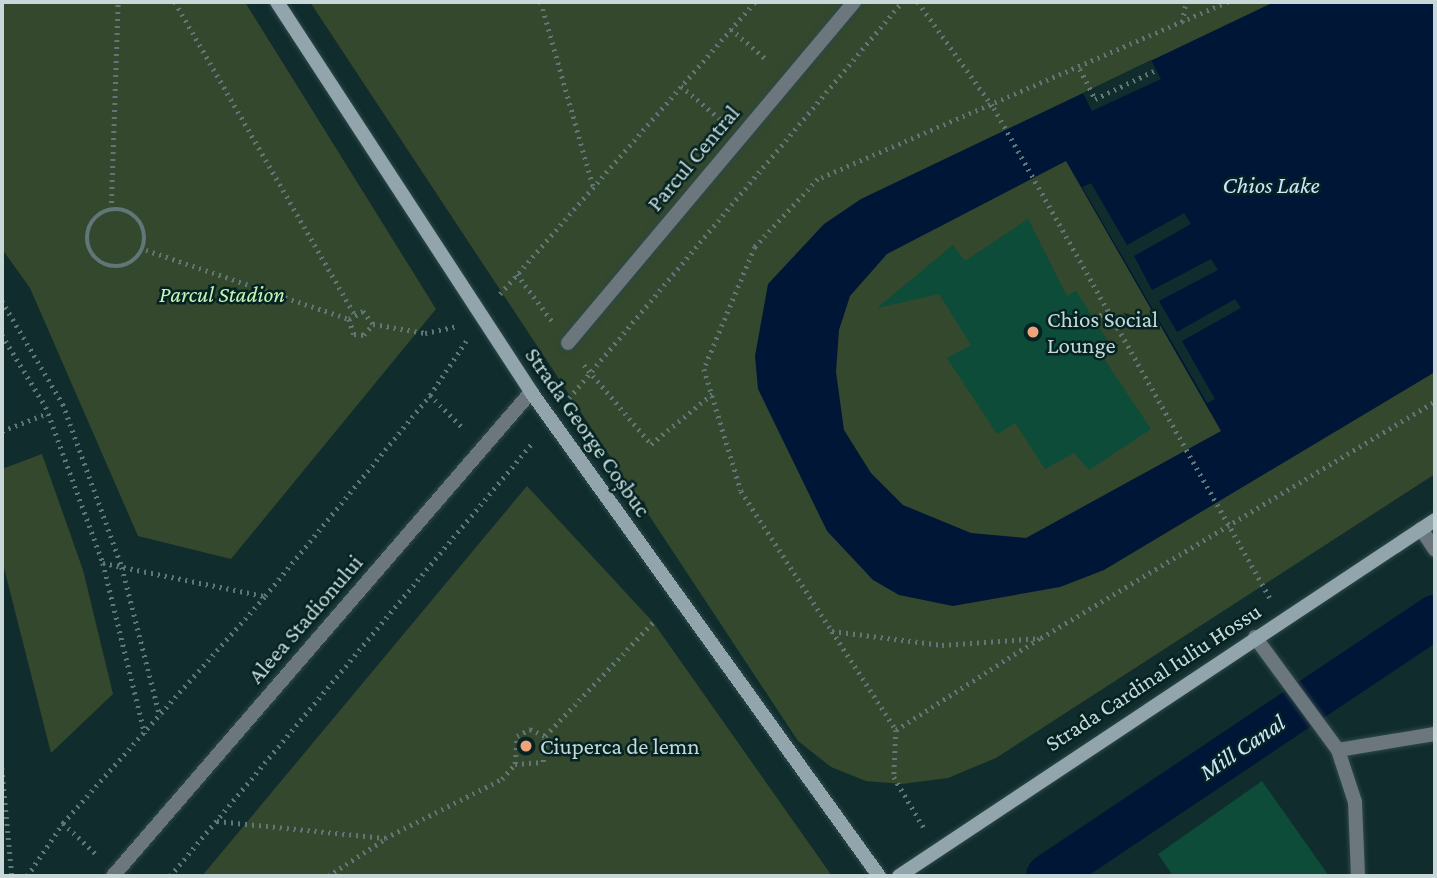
<!DOCTYPE html>
<meta charset="utf-8">
<style>
body{margin:0}
#map{position:relative;width:1437px;height:878px;overflow:hidden;background:#102c2d;font-family:"Crimson Pro",serif}
div>[style]{position:absolute}
.green>*{inset:0;background:#34482d}
.water>*{inset:0;background:#001636}
.pier>*{inset:0;background:#102c2d}
.canal>*{height:44px;margin:-22px;padding:0 22px;transform-origin:22px;border-radius:22px;background:#001636}
.building>*{inset:0;background:#0c4c39}
.path>*{height:4.5px;margin-top:-2.25px;transform-origin:0;background:repeating-linear-gradient(90deg,#607677 0 2px,transparent 0 7px)}
.path>.ring{margin:-2.25px;padding:0;box-sizing:content-box;background:none;border:4.5px solid #607677;border-radius:50%}
.roads{filter:drop-shadow(0 0 2px #2d4848) drop-shadow(0 0 2px #2d4848)}
.lane>*{height:14px;margin:-7px;padding:0 7px;transform-origin:7px;border-radius:7px;background:#6b777c}
.street>*{height:14px;margin:-7px;padding:0 7px;transform-origin:7px;border-radius:7px;background:#6b777c}
.secondary>*{height:14px;margin:-7px;padding:0 7px;transform-origin:7px;border-radius:7px;background:#92a4ac}
.dots>*{width:19px;height:19px;translate:-50% -50%;box-sizing:border-box;border:4px solid #052323;border-radius:50%}
span{translate:-50% -50%;white-space:nowrap;text-align:center;line-height:1.15;-webkit-text-stroke:5px #052323;paint-order:stroke}
.street-label{font-size:23px;color:#c8d8d8}
.park-label{font-size:23px;color:#c4f5b4;font-style:italic}
.poi-label{font-size:23px;color:#c8d8d8}
.left{translate:0 -50%;text-align:left}
.water-label{font-size:24px;color:#d2e5fe;font-style:italic}
.frame{position:absolute;inset:0;border:4px solid #c8d8d8;pointer-events:none}
</style>
<div id="map">
<div class="green">
<i style="clip-path:polygon(2px 2px,245px 2px,436px 309px,231px 559px,138px 536px,30px 288px,2px 249px)"></i>
<i style="clip-path:polygon(310px 2px,1435px 2px,1435px 474px,996px 758px,948px 778px,902px 784px,866px 781px,831px 767px,798px 741px)"></i>
<i style="clip-path:polygon(42px 454px,83px 570px,113px 694px,51px 753px,2px 560px,2px 469px)"></i>
<i style="clip-path:polygon(527px 486px,653px 622px,832px 876px,202px 876px)"></i>
</div>
<div class="water">
<i style="clip-path:polygon(evenodd,1274px 2px,1435px 2px,1435px 372px,1104px 570px,1060px 587px,953px 606px,899px 595px,873px 580px,827px 531px,758px 389px,755px 356px,768px 284px,824px 224px,861px 199px,1274px 2px,1066px 161px,1221px 431px,1026px 538px,971px 533px,903px 505px,871px 473px,844px 430px,836px 372px,839px 330px,850px 296px,887px 254px,1066px 161px)"></i>
</div>
<div class="pier">
<i style="clip-path:polygon(1151px 60px,1161px 79px,1092px 111px,1083px 93px)"></i>
<i style="clip-path:polygon(1091px 183px,1127px 245px,1184px 213px,1191px 224px,1134px 256px,1152px 290px,1211px 259px,1218px 270px,1159px 301px,1177px 332px,1235px 299px,1241px 308px,1182px 341px,1215px 399px,1207px 403px,1082px 187px)"></i>
</div>
<div class="canal">
<i style="left:1048px;top:876px;width:466px;rotate:-33.8deg"></i>
</div>
<div class="building">
<i style="clip-path:polygon(1028px 219px,1067px 296px,1076px 291px,1111px 346px,1100px 353px,1151px 429px,1089px 470px,1074px 453px,1045px 469px,1015px 423px,997px 434px,947px 358px,971px 345px,939px 294px,877px 308px,953px 245px,965px 261px)"></i>
<i style="clip-path:polygon(1262px 781px,1329px 876px,1173px 876px,1158px 854px)"></i>
</div>
<div class="path">
<i style="left:175px;top:2px;width:359px;rotate:60.1deg"></i>
<i style="left:541px;top:2px;width:191px;rotate:74.2deg"></i>
<i style="left:918px;top:2px;width:130px;rotate:54.4deg"></i>
<i style="left:994px;top:108px;width:562px;rotate:60.61deg"></i>
<i style="left:1228px;top:2px;width:447px;rotate:156.6deg"></i>
<i style="left:818px;top:179px;width:93px;rotate:132.8deg"></i>
<i style="left:755px;top:247px;width:132px;rotate:112.7deg"></i>
<i style="left:704px;top:369px;width:127px;rotate:73.1deg"></i>
<i style="left:741px;top:491px;width:167px;rotate:57deg"></i>
<i style="left:832px;top:631px;width:111px;rotate:7.3deg"></i>
<i style="left:942px;top:645px;width:99px;rotate:-4deg"></i>
<i style="left:1041px;top:638px;width:460px;rotate:-31deg"></i>
<i style="left:1182px;top:22px;width:20px;rotate:-79deg"></i>
<i style="left:731px;top:29px;width:48px;rotate:40.7deg"></i>
<i style="left:1080px;top:69px;width:34px;rotate:63deg"></i>
<i style="left:1095px;top:99px;width:68px;rotate:-25.4deg"></i>
<i style="left:681px;top:86px;width:51px;rotate:40.2deg"></i>
<i class="ring" style="left:87px;top:209px;width:53.5px;height:53.5px"></i>
<i style="left:111px;top:210px;width:208px;rotate:-88.1deg"></i>
<i style="left:146px;top:250px;width:214px;rotate:18.8deg"></i>
<i style="left:517px;top:274px;width:59px;rotate:53.3deg"></i>
<i style="left:500px;top:294px;width:388px;rotate:-48.9deg"></i>
<i style="left:2px;top:301px;width:120px;rotate:59.4deg"></i>
<i style="left:63px;top:404px;width:173px;rotate:70.1deg"></i>
<i style="left:122px;top:567px;width:154px;rotate:75.7deg"></i>
<i style="left:349px;top:319px;width:16px;rotate:-30deg"></i>
<i style="left:363px;top:311px;width:16px;rotate:52deg"></i>
<i style="left:373px;top:324px;width:53px;rotate:9.8deg"></i>
<i style="left:425px;top:333px;width:30px;rotate:-12deg"></i>
<i style="left:349px;top:319px;width:16px;rotate:72deg"></i>
<i style="left:354px;top:334px;width:10px;rotate:6deg"></i>
<i style="left:364px;top:335px;width:14px;rotate:-51deg"></i>
<i style="left:1094px;top:319px;width:15px;rotate:-32deg"></i>
<i style="left:2px;top:335px;width:84px;rotate:58.6deg"></i>
<i style="left:46px;top:407px;width:166px;rotate:69.9deg"></i>
<i style="left:103px;top:563px;width:176px;rotate:76.2deg"></i>
<i style="left:584px;top:365px;width:104px;rotate:49.7deg"></i>
<i style="left:651px;top:444px;width:79px;rotate:-39.3deg"></i>
<i style="left:430px;top:395px;width:49px;rotate:45deg"></i>
<i style="left:569px;top:398px;width:517px;rotate:-49.94deg"></i>
<i style="left:2px;top:431px;width:49px;rotate:-21.4deg"></i>
<i style="left:103px;top:563px;width:164px;rotate:11.6deg"></i>
<i style="left:832px;top:631px;width:118px;rotate:57.1deg"></i>
<i style="left:896px;top:730px;width:47px;rotate:92.4deg"></i>
<i style="left:894px;top:777px;width:59px;rotate:59.5deg"></i>
<i style="left:896px;top:730px;width:171px;rotate:-32.6deg"></i>
<i style="left:515px;top:764px;width:28px;rotate:-4deg"></i>
<i style="left:543px;top:762px;width:26px;rotate:-86deg"></i>
<i style="left:2px;top:768px;width:108px;rotate:84.7deg"></i>
<i style="left:217px;top:821px;width:169px;rotate:5.8deg"></i>
<i style="left:385px;top:838px;width:131px;rotate:-26.8deg"></i>
<i style="left:502px;top:779px;width:20px;rotate:-49deg"></i>
<i style="left:515px;top:764px;width:28px;rotate:-86deg"></i>
<i style="left:517px;top:736px;width:15px;rotate:-28deg"></i>
<i style="left:530px;top:729px;width:17px;rotate:25deg"></i>
<i style="left:545px;top:736px;width:157px;rotate:-46.5deg"></i>
<i style="left:63px;top:823px;width:45px;rotate:43.2deg"></i>
<i style="left:27px;top:876px;width:64px;rotate:-55.8deg"></i>
<i style="left:63px;top:823px;width:304px;rotate:-48.3deg"></i>
<i style="left:265px;top:596px;width:260px;rotate:-50.6deg"></i>
<i style="left:430px;top:395px;width:65px;rotate:-56.3deg"></i>
<i style="left:170px;top:876px;width:566px;rotate:-50.09deg"></i>
<i style="left:328px;top:876px;width:68px;rotate:-33deg"></i>
</div>
<div class="roads">
<div class="lane">
<i style="left:1421px;top:529px;width:25px;rotate:56deg"></i>
<i style="left:1255px;top:637px;width:140px;rotate:53.7deg"></i>
<i style="left:1338px;top:750px;width:55px;rotate:71.9deg"></i>
<i style="left:1355px;top:802px;width:74px;rotate:87.7deg"></i>
<i style="left:1338px;top:750px;width:98px;rotate:-9.4deg"></i>
</div>
<div class="street">
<i style="left:568px;top:343px;width:445px;rotate:-50deg"></i>
<i style="left:113px;top:876px;width:640px;rotate:-49.18deg"></i>
</div>
<div class="secondary">
<i style="left:277px;top:2px;width:465px;rotate:56.9deg"></i>
<i style="left:531px;top:392px;width:596px;rotate:54.28deg"></i>
<i style="left:899px;top:876px;width:643px;rotate:-33.59deg"></i>
</div>
</div>
<div class="dots">
<i style="left:1033px;top:332px;background:#f0a378"></i>
<i style="left:526px;top:746px;background:#f0a378"></i>
</div>
<div class="street-label">
<span style="left:693px;top:158px;rotate:-50deg">Parcul Central</span>
<span style="left:588px;top:432px;rotate:55deg">Strada George Coșbuc</span>
<span style="left:305px;top:619px;rotate:-49deg">Aleea Stadionului</span>
<span style="left:1153px;top:677px;rotate:-33deg">Strada Cardinal Iuliu Hossu</span>
</div>
<div class="park-label">
<span style="left:222px;top:294px">Parcul Stadion</span>
</div>
<div class="poi-label">
<span class="left" style="left:1047px;top:332px">Chios Social<br>Lounge</span>
<span class="left" style="left:540px;top:746px">Ciuperca de lemn</span>
</div>
<div class="water-label">
<span style="left:1271px;top:185px">Chios Lake</span>
<span style="left:1242px;top:747px;rotate:-34deg">Mill Canal</span>
</div>
<div class="frame"></div>
</div>
